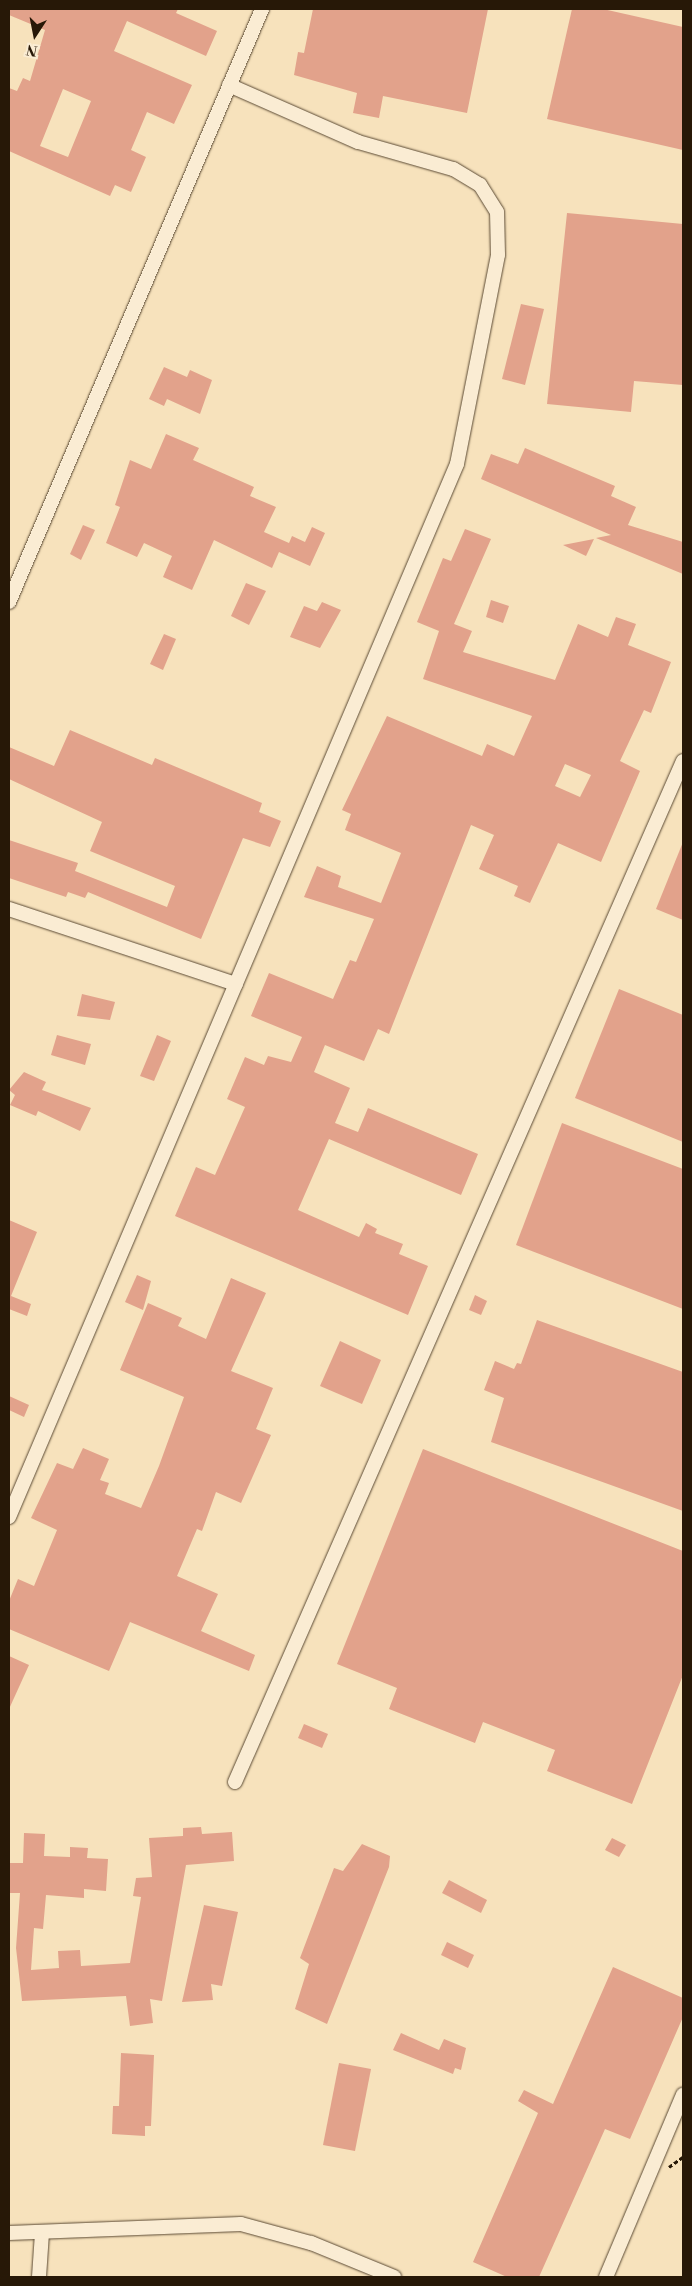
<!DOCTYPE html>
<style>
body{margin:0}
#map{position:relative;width:692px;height:2286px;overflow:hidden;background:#f7e2bc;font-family:"Libre Bodoni",serif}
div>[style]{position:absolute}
.building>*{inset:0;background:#e2a28b}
.path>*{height:3px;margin-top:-1.5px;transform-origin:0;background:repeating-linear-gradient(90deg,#271807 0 4px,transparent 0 6.5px)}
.roads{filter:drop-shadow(0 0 1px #5b4a34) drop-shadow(0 0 1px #5b4a34)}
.minor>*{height:14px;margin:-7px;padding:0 7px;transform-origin:7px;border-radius:7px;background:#faecd3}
span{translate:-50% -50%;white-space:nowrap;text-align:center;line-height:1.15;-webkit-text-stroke:5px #faecd3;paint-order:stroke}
.frame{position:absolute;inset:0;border:10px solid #271807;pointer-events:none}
.north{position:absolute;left:10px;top:10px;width:50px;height:50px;-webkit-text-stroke:4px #faecd3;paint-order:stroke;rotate:191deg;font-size:14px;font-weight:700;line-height:20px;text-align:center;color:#271807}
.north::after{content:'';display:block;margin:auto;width:18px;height:22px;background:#271807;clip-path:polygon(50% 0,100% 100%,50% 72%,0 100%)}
</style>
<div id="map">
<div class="building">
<i style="clip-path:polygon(evenodd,9px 9px,178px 9px,176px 13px,217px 31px,206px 56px,127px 21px,114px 51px,192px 85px,174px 124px,147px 112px,131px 150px,146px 157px,131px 192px,115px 185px,110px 196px,9px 151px,9px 88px,17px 91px,23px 78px,30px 81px,45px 30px,9px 15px,9px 9px,63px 89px,91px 101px,68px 157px,40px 146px,63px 89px)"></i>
<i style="clip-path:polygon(313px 9px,488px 9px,467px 113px,383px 96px,379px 118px,353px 113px,357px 93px,294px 75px,298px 52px,304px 53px)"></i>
<i style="clip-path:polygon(572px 9px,603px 9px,683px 27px,683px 150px,547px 119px)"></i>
<i style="clip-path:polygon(567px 213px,683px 224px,683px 385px,634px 381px,631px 412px,547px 404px)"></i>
<i style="clip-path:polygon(521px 304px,544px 309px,525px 385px,502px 379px)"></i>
<i style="clip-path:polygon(164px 367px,187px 377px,190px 370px,212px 380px,200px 414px,167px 399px,164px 406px,149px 399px)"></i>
<i style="clip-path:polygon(166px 434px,199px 448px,193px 460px,254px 487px,250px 496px,276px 507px,264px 532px,289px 543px,292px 536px,305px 542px,312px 527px,325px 533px,310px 566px,279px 552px,272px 568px,214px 540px,192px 590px,163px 577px,172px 556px,144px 543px,137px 557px,106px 543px,120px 507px,115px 505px,130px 460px,151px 469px)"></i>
<i style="clip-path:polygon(525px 448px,615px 486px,611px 496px,636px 507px,628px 525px,683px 542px,683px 574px,596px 538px,611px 535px,481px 479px,491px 454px,518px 464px)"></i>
<i style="clip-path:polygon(83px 525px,95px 530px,81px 560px,70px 554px)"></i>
<i style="clip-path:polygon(evenodd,465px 529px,491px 539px,454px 624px,472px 631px,463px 652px,555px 680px,578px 624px,608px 637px,616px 617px,636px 624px,628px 645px,671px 662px,651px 713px,644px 710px,620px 761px,640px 771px,601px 862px,558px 843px,530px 903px,514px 896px,518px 886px,479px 869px,494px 835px,471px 825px,389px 1034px,378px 1029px,364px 1061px,325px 1045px,314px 1072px,350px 1088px,335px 1123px,358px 1132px,368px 1108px,478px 1154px,461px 1195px,329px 1139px,298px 1210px,359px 1237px,366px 1223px,377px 1229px,375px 1233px,403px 1244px,399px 1254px,428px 1266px,408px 1315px,175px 1216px,196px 1167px,215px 1175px,245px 1107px,227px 1099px,245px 1057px,264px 1065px,268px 1056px,291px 1062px,302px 1037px,251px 1016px,269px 973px,333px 999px,350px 960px,356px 962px,374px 919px,304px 897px,317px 866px,341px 876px,338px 887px,381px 903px,401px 853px,345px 830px,351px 814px,342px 810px,387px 716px,482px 756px,487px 744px,514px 756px,532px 716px,423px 679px,439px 631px,417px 622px,443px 558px,451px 561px,465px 529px,565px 764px,591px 775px,580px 797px,555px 786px,565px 764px)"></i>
<i style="clip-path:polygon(594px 539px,586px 556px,563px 545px)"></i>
<i style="clip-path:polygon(246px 583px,266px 591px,249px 625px,231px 616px)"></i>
<i style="clip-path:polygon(491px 600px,509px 606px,503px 623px,486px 617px)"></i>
<i style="clip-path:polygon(322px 602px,341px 610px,320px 648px,290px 637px,304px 606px,317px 611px)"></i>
<i style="clip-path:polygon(164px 634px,176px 639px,163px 670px,150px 664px)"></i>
<i style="clip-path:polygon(70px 730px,152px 765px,155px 758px,262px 803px,259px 812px,281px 821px,270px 847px,243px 838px,201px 939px,88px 892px,85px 898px,68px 892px,66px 897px,9px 878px,9px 840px,78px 863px,75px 871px,167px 907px,175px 886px,90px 851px,102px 822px,9px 779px,9px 747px,54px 766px)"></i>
<i style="clip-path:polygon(683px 842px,683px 920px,656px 909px)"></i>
<i style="clip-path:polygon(619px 989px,683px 1015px,683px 1142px,575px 1098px)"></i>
<i style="clip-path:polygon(82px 994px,115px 1002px,110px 1020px,77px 1016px)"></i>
<i style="clip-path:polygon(57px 1035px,91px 1044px,85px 1065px,51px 1055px)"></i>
<i style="clip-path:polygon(157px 1035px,171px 1041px,154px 1081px,140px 1076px)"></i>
<i style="clip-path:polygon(24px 1072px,46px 1082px,42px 1090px,91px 1108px,80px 1131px,38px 1111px,36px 1116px,10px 1105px,15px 1095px,9px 1090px)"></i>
<i style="clip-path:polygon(562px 1123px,683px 1169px,683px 1309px,516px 1245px)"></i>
<i style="clip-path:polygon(9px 1220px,37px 1232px,11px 1296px,31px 1304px,27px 1316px,9px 1309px)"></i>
<i style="clip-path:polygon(137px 1275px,151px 1281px,143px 1310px,125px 1302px)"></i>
<i style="clip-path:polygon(231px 1278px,266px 1293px,231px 1371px,273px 1388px,256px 1429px,271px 1435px,241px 1503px,216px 1492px,202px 1531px,197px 1529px,177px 1576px,218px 1594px,201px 1631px,255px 1655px,249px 1671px,130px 1622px,109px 1671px,9px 1629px,9px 1601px,18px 1579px,34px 1586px,57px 1530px,31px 1518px,57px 1463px,73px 1469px,83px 1448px,109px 1459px,100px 1480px,109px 1483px,105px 1494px,141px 1508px,159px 1466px,184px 1397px,120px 1370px,148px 1303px,182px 1318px,178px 1326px,206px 1339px)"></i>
<i style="clip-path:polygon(475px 1295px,487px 1301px,481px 1315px,469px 1310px)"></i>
<i style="clip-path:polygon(537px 1320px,683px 1372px,683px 1511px,491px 1442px,504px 1398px,484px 1390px,495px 1361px,514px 1369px,517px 1363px,521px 1364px)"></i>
<i style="clip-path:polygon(340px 1341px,381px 1360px,362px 1404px,320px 1386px)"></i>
<i style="clip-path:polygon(9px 1396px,29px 1405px,24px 1417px,9px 1410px)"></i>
<i style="clip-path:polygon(423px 1449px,683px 1551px,683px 1675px,632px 1804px,547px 1771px,555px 1750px,483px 1722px,475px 1743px,389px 1709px,397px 1688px,337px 1664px)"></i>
<i style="clip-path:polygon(9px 1656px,29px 1665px,9px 1709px)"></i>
<i style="clip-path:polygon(304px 1724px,328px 1734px,322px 1748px,298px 1738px)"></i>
<i style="clip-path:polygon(201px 1827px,202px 1834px,232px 1832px,234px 1861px,186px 1865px,162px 2001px,150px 1999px,153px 2023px,130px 2026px,126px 1996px,22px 2001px,16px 1948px,20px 1893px,9px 1893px,9px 1863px,23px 1863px,24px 1833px,45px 1834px,44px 1856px,70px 1857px,70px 1847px,88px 1848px,87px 1858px,108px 1859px,106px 1891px,84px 1889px,84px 1898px,46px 1895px,43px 1929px,34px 1928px,31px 1970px,59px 1968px,58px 1951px,80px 1950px,81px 1966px,130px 1963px,141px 1897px,133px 1896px,136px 1878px,152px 1877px,149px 1838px,183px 1836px,183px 1828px)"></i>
<i style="clip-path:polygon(612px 1838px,626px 1845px,619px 1857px,605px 1850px)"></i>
<i style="clip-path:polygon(362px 1844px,390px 1856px,389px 1867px,327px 2024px,295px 2009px,309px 1964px,300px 1958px,334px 1868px,343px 1871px)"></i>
<i style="clip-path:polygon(449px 1880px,487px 1900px,481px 1913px,442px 1893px)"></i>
<i style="clip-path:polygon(204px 1905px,238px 1912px,222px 1986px,211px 1984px,213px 2000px,182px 2002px)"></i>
<i style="clip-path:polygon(447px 1942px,474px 1955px,468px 1968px,441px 1955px)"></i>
<i style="clip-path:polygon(613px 1967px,683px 1998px,683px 2017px,630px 2139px,605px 2129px,539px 2277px,507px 2277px,473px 2262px,538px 2113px,518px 2101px,524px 2090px,553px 2104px)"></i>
<i style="clip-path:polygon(401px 2033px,439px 2050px,444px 2039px,466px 2048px,461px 2070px,455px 2068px,453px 2074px,393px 2050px)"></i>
<i style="clip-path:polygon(121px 2053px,154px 2055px,151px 2126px,145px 2126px,145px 2136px,112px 2134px,113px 2106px,119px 2106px)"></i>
<i style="clip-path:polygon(339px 2063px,371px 2069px,355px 2151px,323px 2145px)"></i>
</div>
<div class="path">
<i style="left:669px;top:2167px;width:17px;rotate:-36deg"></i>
</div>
<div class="roads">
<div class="minor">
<i style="left:9px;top:602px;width:645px;rotate:-66.89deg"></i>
<i style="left:9px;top:909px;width:239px;rotate:18.3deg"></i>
<i style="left:9px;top:1517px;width:1144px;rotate:-66.95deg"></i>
<i style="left:457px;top:464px;width:213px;rotate:-78.9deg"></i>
<i style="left:498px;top:255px;width:43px;rotate:-91.3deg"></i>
<i style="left:497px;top:212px;width:32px;rotate:-122deg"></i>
<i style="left:480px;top:185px;width:31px;rotate:-149deg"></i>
<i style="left:453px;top:169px;width:99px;rotate:-164.1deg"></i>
<i style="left:358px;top:142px;width:141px;rotate:-156.2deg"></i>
<i style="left:235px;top:1782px;width:1115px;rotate:-66.31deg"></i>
<i style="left:9px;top:2233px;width:232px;rotate:-2.2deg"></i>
<i style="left:241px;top:2224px;width:73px;rotate:15.2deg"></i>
<i style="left:311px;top:2243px;width:90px;rotate:22.3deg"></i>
<i style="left:39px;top:2277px;width:44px;rotate:-86.1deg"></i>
<i style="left:606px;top:2277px;width:198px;rotate:-67.1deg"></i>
</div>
</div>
<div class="frame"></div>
<div class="north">N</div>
</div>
